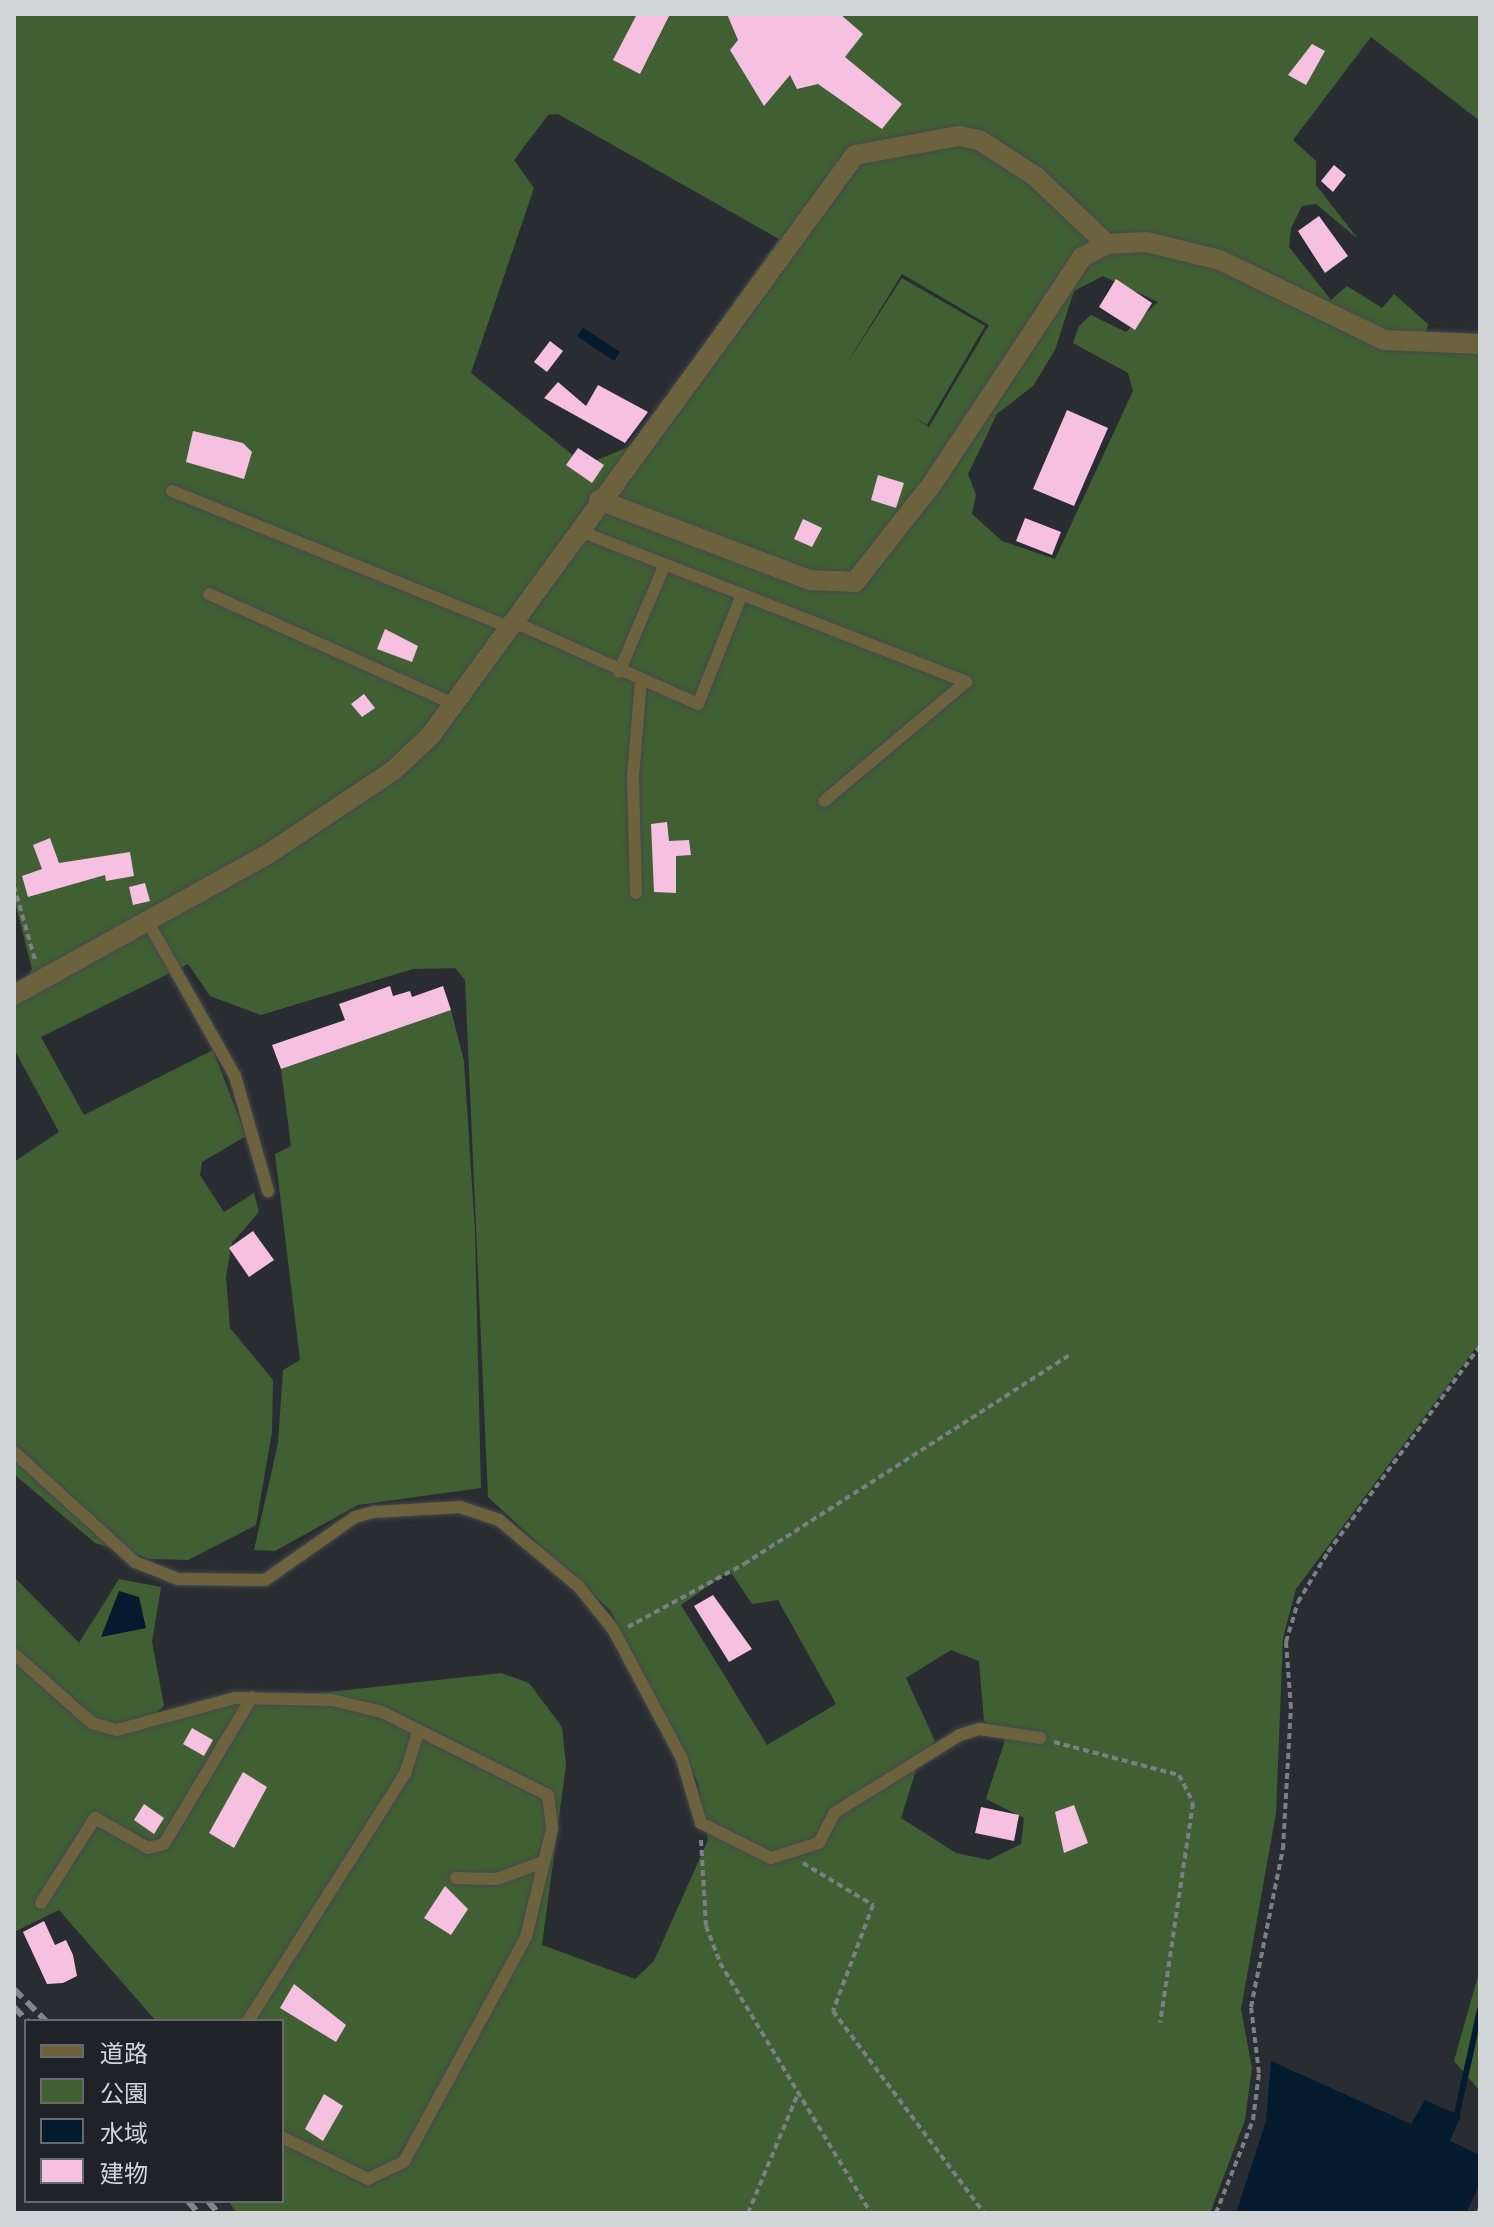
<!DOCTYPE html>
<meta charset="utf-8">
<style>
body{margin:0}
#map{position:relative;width:1494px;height:2227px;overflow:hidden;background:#292d31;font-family:Karla,"Noto Sans JP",sans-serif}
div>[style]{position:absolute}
.green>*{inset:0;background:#406033}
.water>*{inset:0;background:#041a2f}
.stream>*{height:6px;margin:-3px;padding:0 3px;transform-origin:3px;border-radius:3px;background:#041a2f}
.building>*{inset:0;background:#f6c0e0}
.path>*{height:4px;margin-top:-2px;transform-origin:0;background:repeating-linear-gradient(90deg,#7c7f83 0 6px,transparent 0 10px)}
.roads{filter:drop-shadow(0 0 2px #44484c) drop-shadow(0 0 2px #44484c)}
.service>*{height:12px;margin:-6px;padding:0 6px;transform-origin:6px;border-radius:6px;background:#6c633e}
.minor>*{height:20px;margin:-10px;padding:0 10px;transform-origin:10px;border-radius:10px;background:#6c633e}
.rail>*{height:6px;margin-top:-3px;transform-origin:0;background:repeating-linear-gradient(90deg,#828689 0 12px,transparent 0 18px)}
span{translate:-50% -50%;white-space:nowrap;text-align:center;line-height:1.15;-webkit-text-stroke:8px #1f2327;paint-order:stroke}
.frame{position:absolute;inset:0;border:16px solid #d2d5d7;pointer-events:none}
.legend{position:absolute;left:24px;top:2019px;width:260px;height:184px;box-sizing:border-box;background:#1f2327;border:2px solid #676a6d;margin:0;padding:10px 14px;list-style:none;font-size:24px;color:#d2d5d7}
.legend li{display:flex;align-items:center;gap:16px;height:40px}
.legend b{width:40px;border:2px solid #676a6d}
</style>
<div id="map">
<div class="green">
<i style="clip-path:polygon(evenodd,14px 14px,1480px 14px,1480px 121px,1371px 37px,1293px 140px,1316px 161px,1316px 185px,1358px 239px,1316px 204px,1302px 206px,1291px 228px,1289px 247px,1331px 300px,1347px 286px,1382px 308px,1394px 294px,1428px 324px,1426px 333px,1480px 351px,1480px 1342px,1296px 1589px,1283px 1638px,1276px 1813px,1241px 2009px,1252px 2068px,1245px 2120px,1210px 2213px,237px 2213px,228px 2201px,282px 2201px,282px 2021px,156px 2021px,59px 1910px,14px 1932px,14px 1577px,79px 1643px,119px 1579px,161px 1587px,152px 1642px,164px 1706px,150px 1718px,210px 1705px,501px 1673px,529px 1683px,562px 1727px,566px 1765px,542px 1945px,635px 1979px,654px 1961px,708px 1840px,698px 1783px,610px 1610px,488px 1497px,465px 980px,455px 968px,413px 969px,261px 1015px,210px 996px,188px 964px,41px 1037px,84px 1115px,213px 1050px,246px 1136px,202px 1162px,200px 1175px,224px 1212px,254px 1193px,259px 1212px,232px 1243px,226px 1277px,230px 1328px,273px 1380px,272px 1432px,256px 1525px,188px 1560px,150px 1559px,95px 1543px,14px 1474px,14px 1162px,59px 1132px,14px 1049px,14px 1005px,32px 969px,14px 898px,14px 14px,558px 114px,779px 239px,631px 446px,585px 465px,471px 373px,534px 188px,514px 160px,548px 115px,558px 114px,14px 14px,902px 274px,989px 325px,929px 427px,910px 415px,927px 425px,985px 326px,902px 278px,842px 371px,902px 274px,14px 14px,1103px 276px,1158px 302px,1126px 332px,1091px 315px,1079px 326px,1073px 343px,1128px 373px,1133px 391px,1055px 559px,1002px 541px,972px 514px,976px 495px,968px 474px,997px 414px,1033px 386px,1055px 350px,1074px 291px,1103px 276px,14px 14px,730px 1571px,752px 1604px,778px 1600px,836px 1704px,767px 1745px,681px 1605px,730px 1571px,14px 14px,951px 1650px,979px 1661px,984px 1721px,1005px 1740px,986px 1799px,1024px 1818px,1021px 1844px,989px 1860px,956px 1853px,901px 1818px,916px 1770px,935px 1741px,906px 1678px,951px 1650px)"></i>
<i style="clip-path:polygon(451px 1010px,464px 1061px,475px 1231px,481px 1488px,358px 1505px,275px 1551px,254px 1550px,278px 1443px,283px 1370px,300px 1360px,275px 1154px,291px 1146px,281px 1069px)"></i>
<i style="clip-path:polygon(1480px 1969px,1480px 2091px,1454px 2061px)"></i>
</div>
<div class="water">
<i style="clip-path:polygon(583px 328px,620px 352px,614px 361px,577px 336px)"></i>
<i style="clip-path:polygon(119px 1591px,139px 1597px,146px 1628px,101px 1637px)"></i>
<i style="clip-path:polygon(1271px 2061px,1411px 2124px,1425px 2100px,1461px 2116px,1450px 2141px,1480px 2155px,1480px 2184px,1466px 2213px,1236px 2213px,1266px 2121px)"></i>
</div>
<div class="stream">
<i style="left:1457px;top:2114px;width:107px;rotate:-77.6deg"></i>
</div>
<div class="building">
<i style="clip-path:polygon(637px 14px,670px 14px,640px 74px,613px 60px)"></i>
<i style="clip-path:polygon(727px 14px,840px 14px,863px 34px,845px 57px,902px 104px,882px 129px,818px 84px,797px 89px,790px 75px,764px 106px,730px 50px,738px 40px)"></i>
<i style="clip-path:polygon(1312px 44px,1325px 51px,1306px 85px,1288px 75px)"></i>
<i style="clip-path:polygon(1334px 165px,1346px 175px,1333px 192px,1321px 181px)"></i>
<i style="clip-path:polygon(1319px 216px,1348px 256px,1325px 273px,1298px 231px)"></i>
<i style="clip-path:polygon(1116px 279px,1152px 303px,1135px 330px,1099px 307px)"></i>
<i style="clip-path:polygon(550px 341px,563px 351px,547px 372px,534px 362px)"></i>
<i style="clip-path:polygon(558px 382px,586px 406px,598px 385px,648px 412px,625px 443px,544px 398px)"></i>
<i style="clip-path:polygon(1067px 410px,1108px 428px,1074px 506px,1033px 489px)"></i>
<i style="clip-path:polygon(193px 431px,243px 443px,252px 452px,244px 479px,186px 462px)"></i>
<i style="clip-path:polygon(578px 448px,604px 465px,592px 483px,566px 465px)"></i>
<i style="clip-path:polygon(878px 475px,904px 483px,896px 508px,871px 500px)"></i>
<i style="clip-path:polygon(1025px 518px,1061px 532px,1052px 555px,1016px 541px)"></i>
<i style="clip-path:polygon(803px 519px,822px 528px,812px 547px,794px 539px)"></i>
<i style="clip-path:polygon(385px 629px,418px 646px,412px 662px,377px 649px)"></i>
<i style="clip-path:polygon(364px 694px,375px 708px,362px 717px,351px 704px)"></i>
<i style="clip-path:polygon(667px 822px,669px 841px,689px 840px,691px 855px,676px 856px,676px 893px,654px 892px,651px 824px)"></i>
<i style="clip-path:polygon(50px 838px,59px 863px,130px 852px,134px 876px,106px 881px,105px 875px,28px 897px,22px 876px,42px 869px,33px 845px)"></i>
<i style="clip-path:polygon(145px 883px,150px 901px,133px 905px,129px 887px)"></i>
<i style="clip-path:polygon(390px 986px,393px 996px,410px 991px,412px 997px,443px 986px,451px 1010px,281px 1069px,272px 1045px,345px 1020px,339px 1004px)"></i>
<i style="clip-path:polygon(253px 1231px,274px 1260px,249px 1277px,229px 1248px)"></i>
<i style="clip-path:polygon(713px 1595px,752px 1649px,729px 1662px,694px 1606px)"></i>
<i style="clip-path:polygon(192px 1728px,213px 1740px,204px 1756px,183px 1744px)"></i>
<i style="clip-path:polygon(243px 1772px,267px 1787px,234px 1848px,209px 1833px)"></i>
<i style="clip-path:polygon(144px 1804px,164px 1818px,154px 1834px,134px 1820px)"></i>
<i style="clip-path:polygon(1074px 1805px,1088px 1843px,1064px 1853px,1055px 1812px)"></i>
<i style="clip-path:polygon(981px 1807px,1019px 1815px,1014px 1841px,975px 1833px)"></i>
<i style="clip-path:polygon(445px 1886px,468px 1909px,451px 1935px,424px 1918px)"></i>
<i style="clip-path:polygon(44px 1921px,55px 1945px,66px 1940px,73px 1955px,77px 1976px,63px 1983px,47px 1984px,23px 1932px)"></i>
<i style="clip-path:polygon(294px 1984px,346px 2025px,336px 2042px,280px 2008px)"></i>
<i style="clip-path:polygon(324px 2094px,343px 2106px,323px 2141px,305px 2129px)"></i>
</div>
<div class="path">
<i style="left:14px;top:886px;width:80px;rotate:74.1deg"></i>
<i style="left:628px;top:1627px;width:132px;rotate:-28.5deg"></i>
<i style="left:744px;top:1564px;width:387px;rotate:-32.7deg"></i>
<i style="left:1054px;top:1742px;width:129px;rotate:14.8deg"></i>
<i style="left:1179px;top:1775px;width:31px;rotate:63deg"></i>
<i style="left:1193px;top:1803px;width:222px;rotate:98.5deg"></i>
<i style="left:701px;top:1840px;width:86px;rotate:86.7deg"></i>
<i style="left:706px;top:1926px;width:40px;rotate:69deg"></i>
<i style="left:720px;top:1963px;width:292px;rotate:58.9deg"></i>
<i style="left:803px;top:1863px;width:82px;rotate:31deg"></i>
<i style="left:873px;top:1905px;width:113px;rotate:110.7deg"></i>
<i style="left:833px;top:2011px;width:252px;rotate:53.2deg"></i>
<i style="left:748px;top:2213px;width:132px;rotate:-67.3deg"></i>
<i style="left:1216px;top:2213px;width:100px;rotate:-68.3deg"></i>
<i style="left:1253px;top:2120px;width:47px;rotate:-82.7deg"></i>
<i style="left:1259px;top:2073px;width:66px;rotate:-96.9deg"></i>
<i style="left:1251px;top:2007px;width:161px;rotate:-78.6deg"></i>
<i style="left:1283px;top:1849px;width:141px;rotate:-86.8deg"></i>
<i style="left:1291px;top:1708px;width:66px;rotate:-94.3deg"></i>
<i style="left:1286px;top:1642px;width:42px;rotate:-73.3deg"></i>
<i style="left:1298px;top:1602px;width:58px;rotate:-59deg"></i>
<i style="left:1328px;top:1552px;width:256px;rotate:-53.6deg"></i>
<i style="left:1478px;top:2213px;width:5px;rotate:-68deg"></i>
</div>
<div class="roads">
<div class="service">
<i style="left:172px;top:491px;width:366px;rotate:22deg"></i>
<i style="left:577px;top:530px;width:418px;rotate:21.3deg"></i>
<i style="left:966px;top:682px;width:185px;rotate:140deg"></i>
<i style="left:209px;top:594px;width:269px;rotate:24.2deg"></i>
<i style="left:514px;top:622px;width:201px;rotate:24deg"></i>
<i style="left:698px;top:704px;width:118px;rotate:-68.2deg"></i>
<i style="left:619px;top:672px;width:117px;rotate:-66.9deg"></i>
<i style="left:636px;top:893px;width:117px;rotate:-91.5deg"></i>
<i style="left:633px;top:776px;width:95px;rotate:-85.2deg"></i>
<i style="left:149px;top:924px;width:175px;rotate:60.5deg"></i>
<i style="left:235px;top:1076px;width:120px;rotate:74deg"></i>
<i style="left:14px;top:1452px;width:164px;rotate:42.3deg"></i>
<i style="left:135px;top:1562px;width:46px;rotate:21.6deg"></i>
<i style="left:178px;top:1579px;width:87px;rotate:0.7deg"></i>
<i style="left:265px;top:1580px;width:110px;rotate:-35deg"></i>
<i style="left:355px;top:1517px;width:20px;rotate:-15deg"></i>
<i style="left:374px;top:1512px;width:86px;rotate:-3.3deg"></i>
<i style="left:460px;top:1507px;width:41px;rotate:18.4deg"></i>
<i style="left:499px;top:1520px;width:104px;rotate:39.9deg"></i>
<i style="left:579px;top:1587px;width:54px;rotate:51deg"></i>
<i style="left:613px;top:1629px;width:147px;rotate:62deg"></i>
<i style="left:682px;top:1759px;width:67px;rotate:73.5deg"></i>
<i style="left:701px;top:1823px;width:78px;rotate:26.6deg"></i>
<i style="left:771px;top:1858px;width:50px;rotate:-17.4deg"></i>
<i style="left:819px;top:1843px;width:34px;rotate:-63deg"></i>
<i style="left:834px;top:1813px;width:148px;rotate:-31.8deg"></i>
<i style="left:960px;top:1735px;width:21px;rotate:-17deg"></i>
<i style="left:980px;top:1729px;width:61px;rotate:8.5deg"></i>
<i style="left:14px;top:1654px;width:104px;rotate:41.5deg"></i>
<i style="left:92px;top:1723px;width:26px;rotate:16deg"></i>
<i style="left:117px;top:1730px;width:122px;rotate:-15.2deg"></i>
<i style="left:235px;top:1698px;width:97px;rotate:1.2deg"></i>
<i style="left:332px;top:1700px;width:51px;rotate:13.5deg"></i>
<i style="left:382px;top:1712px;width:186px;rotate:26.6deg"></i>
<i style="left:548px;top:1795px;width:34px;rotate:83deg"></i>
<i style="left:552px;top:1829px;width:111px;rotate:103.5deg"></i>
<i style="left:526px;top:1937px;width:256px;rotate:118.5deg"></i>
<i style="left:404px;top:2162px;width:40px;rotate:155deg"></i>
<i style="left:368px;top:2179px;width:96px;rotate:-154deg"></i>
<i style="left:456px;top:1878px;width:41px;rotate:1.4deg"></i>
<i style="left:497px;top:1879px;width:49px;rotate:-20.3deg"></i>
<i style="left:41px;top:1903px;width:101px;rotate:-57.6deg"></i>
<i style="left:95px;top:1818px;width:61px;rotate:29.5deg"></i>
<i style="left:148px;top:1848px;width:16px;rotate:-14deg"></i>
<i style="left:164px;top:1844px;width:171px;rotate:-59.1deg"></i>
<i style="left:248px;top:2021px;width:293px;rotate:-57.6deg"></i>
<i style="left:405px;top:1774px;width:43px;rotate:-72.4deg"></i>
</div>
<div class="minor">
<i style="left:599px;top:500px;width:226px;rotate:20.8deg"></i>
<i style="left:810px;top:580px;width:45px;rotate:2.5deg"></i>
<i style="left:855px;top:582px;width:125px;rotate:-51.8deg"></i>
<i style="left:932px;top:484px;width:272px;rotate:-56.5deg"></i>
<i style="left:1082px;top:257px;width:28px;rotate:-27deg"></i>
<i style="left:1107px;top:244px;width:40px;rotate:-2.9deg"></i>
<i style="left:1147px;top:242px;width:75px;rotate:13.9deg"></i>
<i style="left:1220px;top:260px;width:182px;rotate:26deg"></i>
<i style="left:1384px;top:340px;width:96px;rotate:2.4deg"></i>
<i style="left:14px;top:995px;width:287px;rotate:-29deg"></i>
<i style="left:265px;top:856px;width:155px;rotate:-33.7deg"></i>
<i style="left:394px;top:770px;width:51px;rotate:-43.4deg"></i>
<i style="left:431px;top:735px;width:718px;rotate:-53.83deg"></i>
<i style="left:855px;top:155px;width:106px;rotate:-10.4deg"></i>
<i style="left:959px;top:136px;width:20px;rotate:11deg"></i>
<i style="left:979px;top:140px;width:67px;rotate:32.7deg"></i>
<i style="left:1035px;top:176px;width:99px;rotate:43.4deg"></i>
</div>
</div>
<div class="rail">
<i style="left:14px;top:1989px;width:45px;rotate:45deg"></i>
<i style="left:14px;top:2007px;width:19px;rotate:47deg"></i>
<i style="left:188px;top:2201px;width:16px;rotate:50deg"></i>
<i style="left:208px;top:2201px;width:16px;rotate:50deg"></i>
</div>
<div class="frame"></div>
<ul class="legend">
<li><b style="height:10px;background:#6c633e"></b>道路</li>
<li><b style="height:22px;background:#406033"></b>公園</li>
<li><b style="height:22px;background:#041a2f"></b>水域</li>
<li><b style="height:22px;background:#f6c0e0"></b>建物</li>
</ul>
</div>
